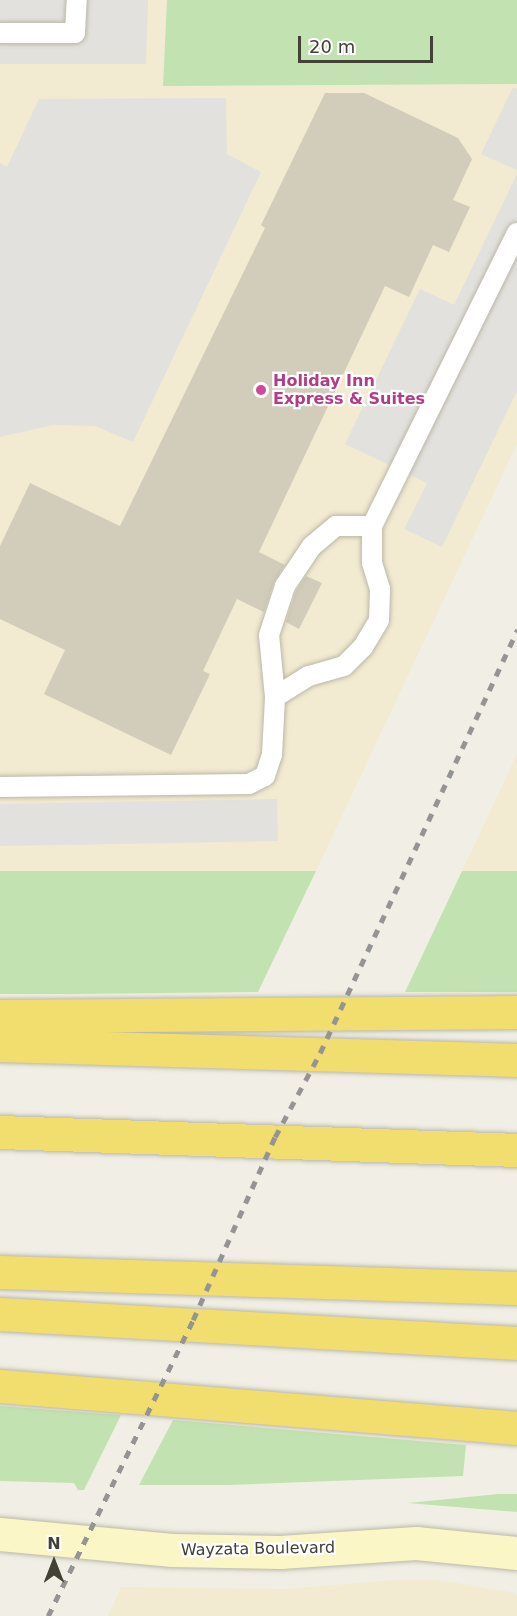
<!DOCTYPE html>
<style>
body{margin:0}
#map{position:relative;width:517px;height:1616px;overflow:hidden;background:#f1efe5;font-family:"DejaVu Sans",sans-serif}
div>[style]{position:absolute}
.commercial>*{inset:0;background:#f2ead1}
.green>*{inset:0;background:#c3e2b1}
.parking>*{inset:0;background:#e2e1dd}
.building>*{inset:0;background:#d2cdbb}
.roads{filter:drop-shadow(0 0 2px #bbb8a9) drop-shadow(0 0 2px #bbb8a9)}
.lane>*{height:20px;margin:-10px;padding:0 10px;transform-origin:10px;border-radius:10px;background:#fff}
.secondary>*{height:33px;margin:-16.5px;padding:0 16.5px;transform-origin:16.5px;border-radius:16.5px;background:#faf6c6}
.highway>*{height:33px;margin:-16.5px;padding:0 16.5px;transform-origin:16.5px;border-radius:16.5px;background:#f2dd6f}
.rail>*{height:4.5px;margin-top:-2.25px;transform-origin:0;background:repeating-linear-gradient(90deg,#949494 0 8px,transparent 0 16px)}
.dots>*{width:16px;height:16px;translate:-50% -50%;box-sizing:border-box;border:3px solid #fff;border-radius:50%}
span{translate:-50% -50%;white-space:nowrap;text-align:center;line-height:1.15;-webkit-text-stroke:4.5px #fff;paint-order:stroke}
.hotel-label{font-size:16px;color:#b23c85;font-weight:700}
.left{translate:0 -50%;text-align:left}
.street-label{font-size:16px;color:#434035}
.north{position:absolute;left:24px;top:1532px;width:60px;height:60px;-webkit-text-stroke:4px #fff;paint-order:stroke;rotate:0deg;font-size:16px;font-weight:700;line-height:24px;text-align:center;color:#434035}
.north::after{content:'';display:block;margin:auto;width:21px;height:27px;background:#434035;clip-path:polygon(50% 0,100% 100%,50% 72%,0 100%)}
.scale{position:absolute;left:298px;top:36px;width:135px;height:27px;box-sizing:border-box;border:3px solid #434035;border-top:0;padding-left:8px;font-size:18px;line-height:21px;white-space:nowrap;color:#434035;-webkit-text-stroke:4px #fff;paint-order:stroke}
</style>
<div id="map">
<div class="commercial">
<i style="clip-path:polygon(0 0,167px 0,163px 86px,517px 84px,517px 444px,316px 871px,0 871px)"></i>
<i style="clip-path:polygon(517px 754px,517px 871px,462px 871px)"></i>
<i style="clip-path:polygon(394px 1580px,438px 1580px,510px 1592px,517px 1595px,517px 1616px,108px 1616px,121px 1587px,287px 1589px)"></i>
</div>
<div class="green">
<i style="clip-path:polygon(167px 0,517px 0,517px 84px,163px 86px)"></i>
<i style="clip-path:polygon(0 871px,316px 871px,258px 992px,71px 994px,0 994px)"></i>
<i style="clip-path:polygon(462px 871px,517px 871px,517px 992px,405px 992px)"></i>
<i style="clip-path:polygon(0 1406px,121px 1415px,84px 1490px,78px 1490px,74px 1483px,0 1481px)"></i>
<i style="clip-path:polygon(173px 1420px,466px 1445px,463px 1476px,229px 1485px,139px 1485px)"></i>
<i style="clip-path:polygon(517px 1494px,517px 1512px,408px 1503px,498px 1494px)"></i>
</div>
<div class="parking">
<i style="clip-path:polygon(0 0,148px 0,146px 64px,0 64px)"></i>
<i style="clip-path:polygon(513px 87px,517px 89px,517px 170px,481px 154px)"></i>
<i style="clip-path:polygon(226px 98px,227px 154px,261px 172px,133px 442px,95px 426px,53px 425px,0 437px,0 163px,7px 167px,39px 99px)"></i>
<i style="clip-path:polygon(517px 174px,517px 391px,442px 547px,404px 529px,427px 483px,345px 444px,420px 289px,454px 305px)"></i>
<i style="clip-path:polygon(277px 799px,278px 841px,0 846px,0 804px)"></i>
</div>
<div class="building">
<i style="clip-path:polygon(325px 93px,364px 93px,458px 138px,472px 159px,453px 200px,470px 207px,449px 252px,433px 245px,409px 297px,385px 286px,259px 552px,285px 565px,274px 582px,264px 612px,237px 599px,203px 671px,210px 674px,171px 755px,44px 694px,65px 650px,0 619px,0 546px,30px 483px,120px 526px,265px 228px,261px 225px)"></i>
<i style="clip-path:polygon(306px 576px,322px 583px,299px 629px,286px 622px,296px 591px)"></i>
</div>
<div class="roads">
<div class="lane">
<i style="left:0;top:33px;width:75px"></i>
<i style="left:75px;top:33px;width:33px;rotate:-87deg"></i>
<i style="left:275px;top:697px;width:62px;rotate:-95.5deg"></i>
<i style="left:269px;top:635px;width:52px;rotate:-71.9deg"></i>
<i style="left:285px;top:586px;width:48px;rotate:-56deg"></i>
<i style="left:312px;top:546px;width:31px;rotate:-40deg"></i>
<i style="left:336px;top:526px;width:36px"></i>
<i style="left:0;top:787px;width:249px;rotate:-0.7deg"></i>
<i style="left:249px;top:784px;width:18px;rotate:-27deg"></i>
<i style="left:265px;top:776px;width:22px;rotate:-72deg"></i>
<i style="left:272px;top:755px;width:58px;rotate:-87deg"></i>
<i style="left:275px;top:697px;width:40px;rotate:-32deg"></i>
<i style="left:309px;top:676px;width:36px;rotate:-16deg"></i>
<i style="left:344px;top:666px;width:27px;rotate:-45deg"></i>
<i style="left:363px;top:647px;width:31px;rotate:-59deg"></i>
<i style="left:379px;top:620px;width:31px;rotate:-88deg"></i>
<i style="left:380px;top:589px;width:28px;rotate:-107deg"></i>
<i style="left:372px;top:562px;width:36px;rotate:-90deg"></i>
<i style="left:372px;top:526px;width:327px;rotate:-63.7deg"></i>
</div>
<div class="secondary">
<i style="left:0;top:1534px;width:173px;rotate:5.3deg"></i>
<i style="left:172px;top:1550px;width:108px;rotate:1.1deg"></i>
<i style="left:280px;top:1552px;width:136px;rotate:-3.8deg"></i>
<i style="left:416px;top:1543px;width:101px;rotate:5.7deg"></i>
</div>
<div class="highway">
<i style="left:0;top:1016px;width:517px;rotate:-0.44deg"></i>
<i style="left:0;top:1045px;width:517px;rotate:1.66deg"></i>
<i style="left:0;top:1132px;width:517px;rotate:1.99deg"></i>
<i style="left:0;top:1272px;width:517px;rotate:1.77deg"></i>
<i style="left:0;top:1314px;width:518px;rotate:3.21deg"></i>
<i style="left:0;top:1386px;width:519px;rotate:4.64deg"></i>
</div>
</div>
<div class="rail">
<i style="left:48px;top:1616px;width:330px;rotate:-63.9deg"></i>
<i style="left:193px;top:1320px;width:201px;rotate:-65.9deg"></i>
<i style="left:275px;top:1137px;width:95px;rotate:-61.8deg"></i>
<i style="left:320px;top:1053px;width:467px;rotate:-65deg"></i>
</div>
<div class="dots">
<i style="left:261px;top:390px;background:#d1479c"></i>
</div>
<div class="hotel-label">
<span class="left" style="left:273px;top:390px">Holiday Inn<br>Express &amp; Suites</span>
</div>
<div class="street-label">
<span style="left:258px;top:1549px;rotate:-1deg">Wayzata Boulevard</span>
</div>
<div class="north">N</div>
<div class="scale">20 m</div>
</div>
